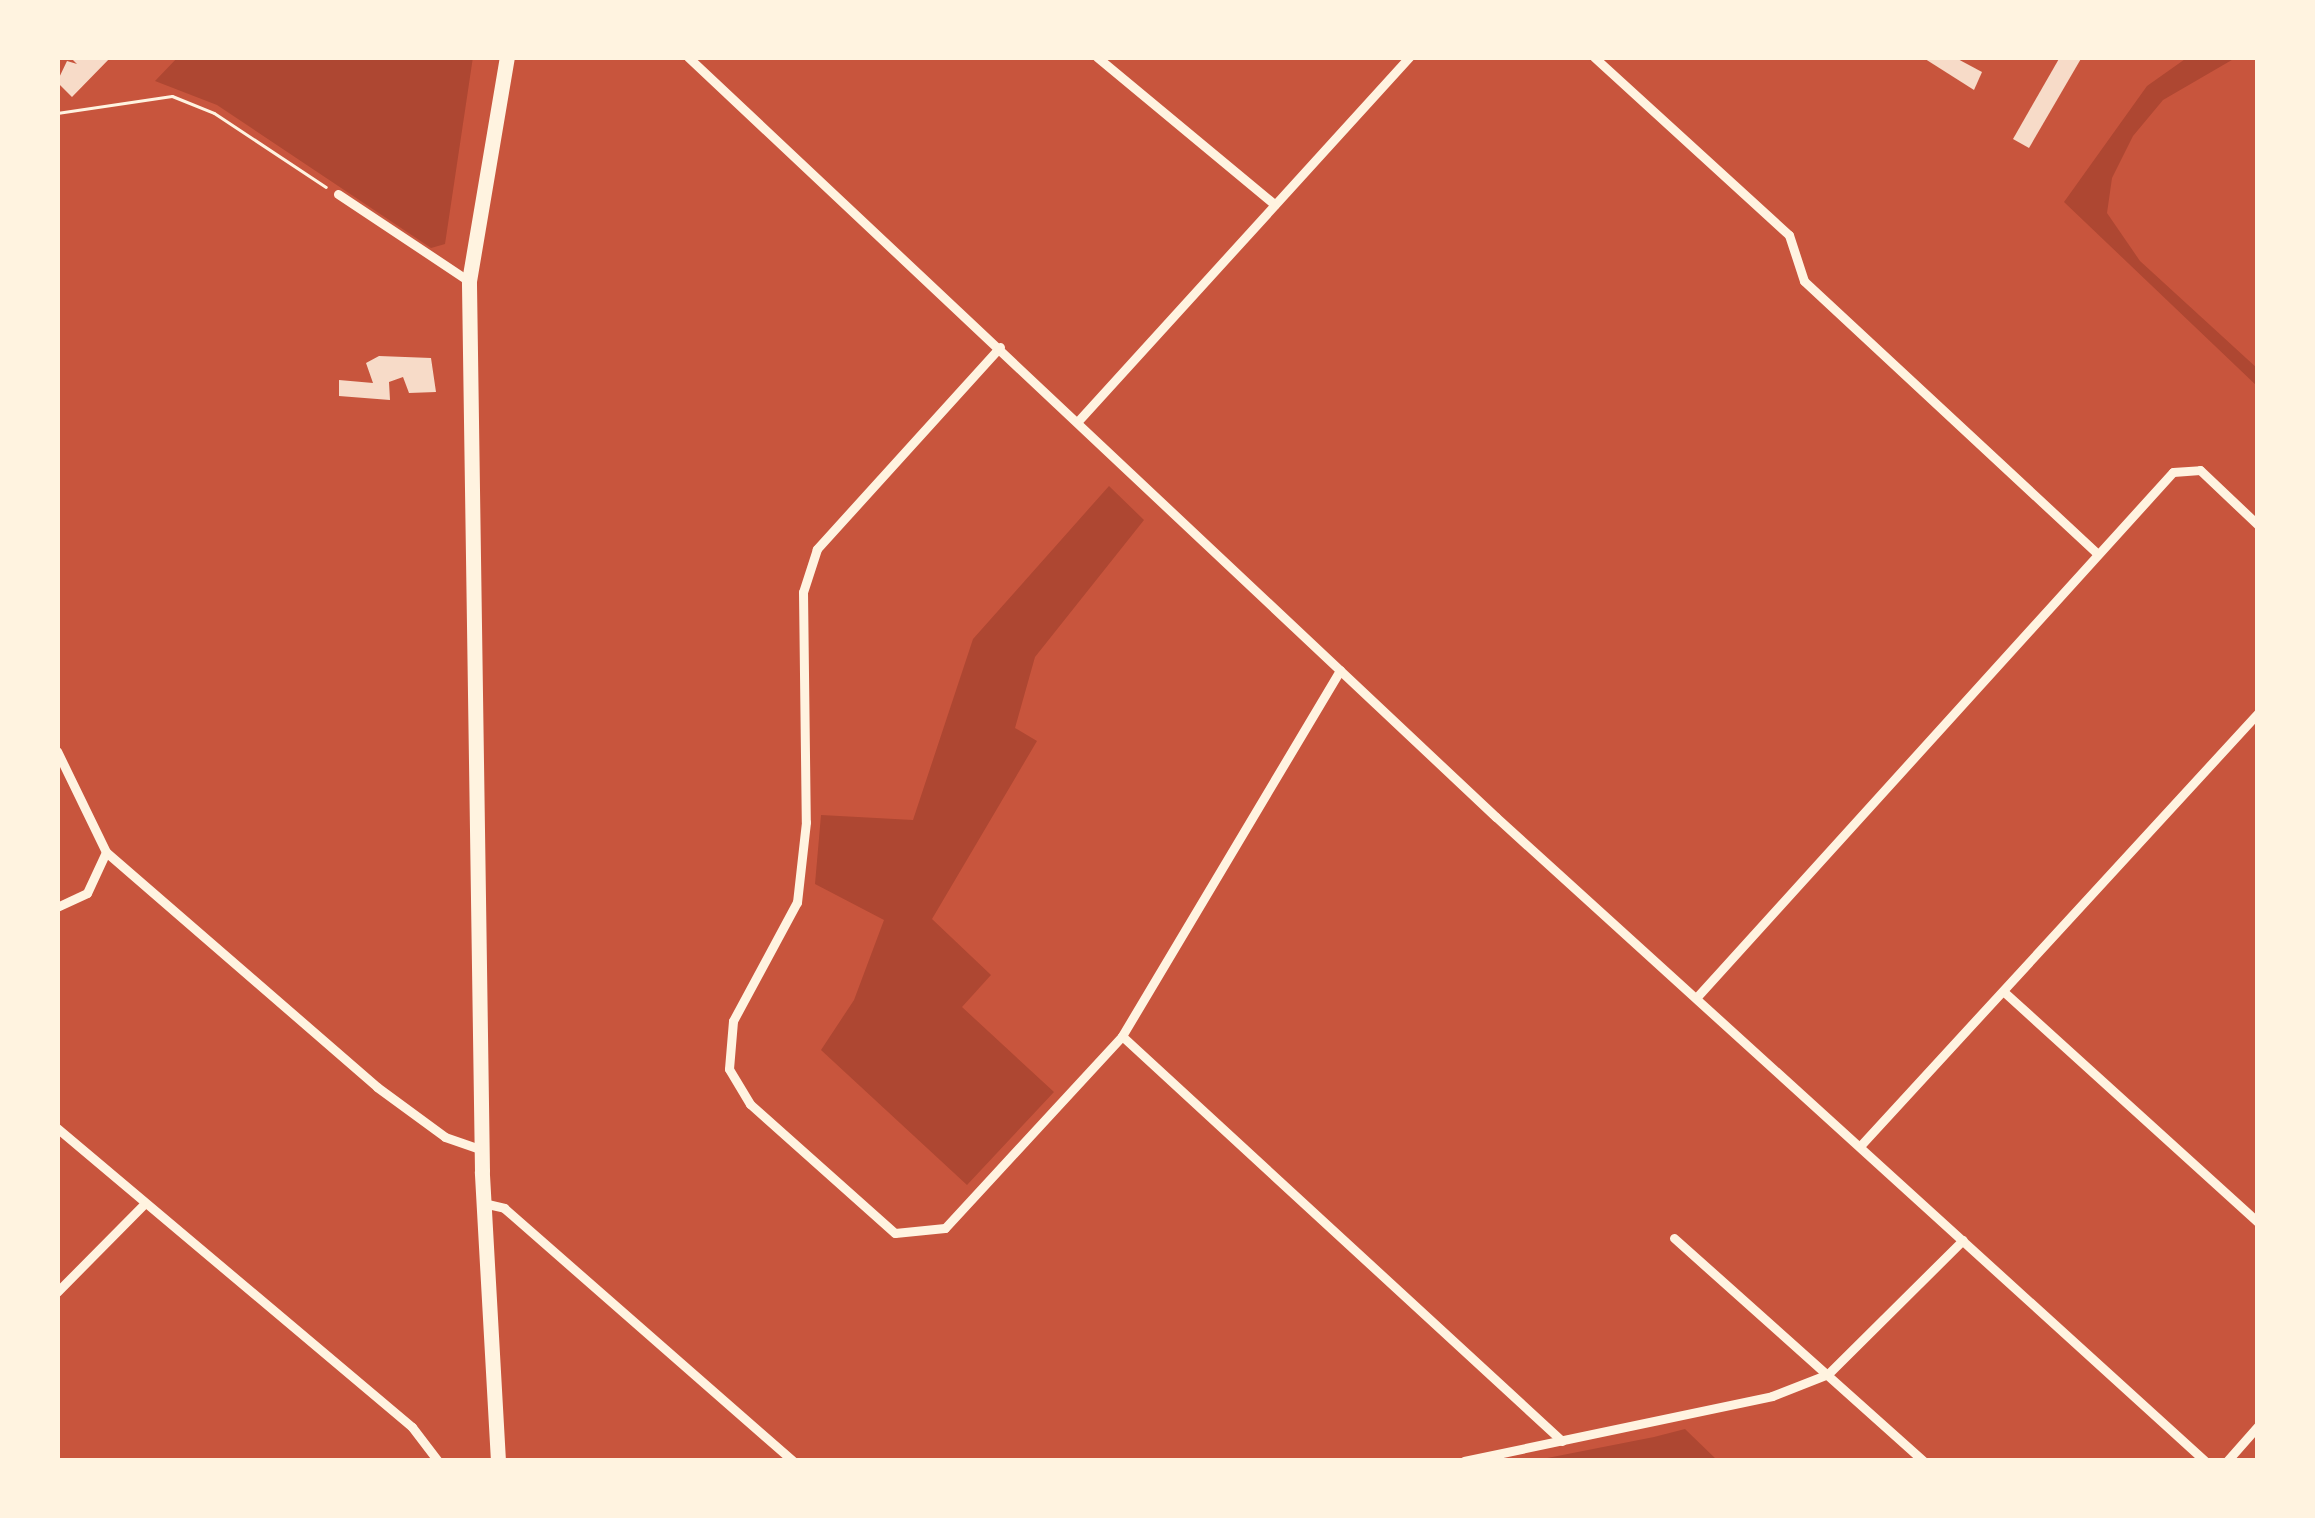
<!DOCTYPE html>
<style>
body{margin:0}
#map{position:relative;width:2315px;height:1518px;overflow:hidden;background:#c8553d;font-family:Jost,sans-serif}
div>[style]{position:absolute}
.green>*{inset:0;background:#ae4732}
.building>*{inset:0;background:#f7dbc8}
.path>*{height:3px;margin:-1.5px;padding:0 1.5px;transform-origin:1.5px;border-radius:1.5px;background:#fff3e0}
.minor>*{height:9px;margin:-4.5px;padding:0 4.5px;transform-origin:4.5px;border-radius:4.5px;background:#fff3e0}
.primary>*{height:15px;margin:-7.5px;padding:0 7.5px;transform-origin:7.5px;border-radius:7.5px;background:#fff3e0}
span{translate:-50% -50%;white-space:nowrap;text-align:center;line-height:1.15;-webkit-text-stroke:10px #fff3e0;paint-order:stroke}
.frame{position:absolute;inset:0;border:60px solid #fff3e0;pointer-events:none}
</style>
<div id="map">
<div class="green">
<i style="clip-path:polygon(178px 57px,473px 57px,445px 244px,431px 248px,217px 105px,155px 81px)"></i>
<i style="clip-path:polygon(2188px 57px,2237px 57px,2163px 100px,2133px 136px,2112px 178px,2107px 213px,2140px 261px,2258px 369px,2258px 387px,2064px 202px,2147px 86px)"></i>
<i style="clip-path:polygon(1109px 486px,1144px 520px,1035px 657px,1015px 728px,1037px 741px,932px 919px,991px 975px,962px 1007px,1054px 1092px,967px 1185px,821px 1050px,854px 1000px,884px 920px,815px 884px,821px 815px,913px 820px,973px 639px)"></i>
<i style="clip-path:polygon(1685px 1429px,1718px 1461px,1532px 1461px,1654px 1437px)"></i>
</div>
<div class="building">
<i style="clip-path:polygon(70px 57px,111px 57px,72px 97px,57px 82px,67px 61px,77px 64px)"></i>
<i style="clip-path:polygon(1922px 57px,1954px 57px,1982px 72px,1974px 90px)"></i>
<i style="clip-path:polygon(2060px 57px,2082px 57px,2029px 148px,2013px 139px)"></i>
<i style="clip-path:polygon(379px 356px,431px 358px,436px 392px,409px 393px,403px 377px,389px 382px,390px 400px,339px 396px,339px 380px,373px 383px,366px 363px)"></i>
</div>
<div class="path">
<i style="left:57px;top:113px;width:116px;rotate:-8.4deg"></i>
<i style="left:172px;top:96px;width:45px;rotate:22deg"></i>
<i style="left:214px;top:113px;width:134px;rotate:33.5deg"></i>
</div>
<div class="minor">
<i style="left:688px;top:57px;width:1109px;rotate:43.25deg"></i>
<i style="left:1496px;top:817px;width:958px;rotate:42.25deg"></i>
<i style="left:1097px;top:57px;width:231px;rotate:39.7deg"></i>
<i style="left:1594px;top:57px;width:264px;rotate:42.4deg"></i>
<i style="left:1789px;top:235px;width:48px;rotate:71.9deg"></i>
<i style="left:1804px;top:281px;width:401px;rotate:42.9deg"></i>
<i style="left:338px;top:194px;width:157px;rotate:33.6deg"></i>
<i style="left:1000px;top:347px;width:273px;rotate:132.2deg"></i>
<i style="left:817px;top:549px;width:45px;rotate:108deg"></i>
<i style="left:803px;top:592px;width:230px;rotate:89.3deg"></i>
<i style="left:806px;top:822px;width:81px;rotate:96.4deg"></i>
<i style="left:797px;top:902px;width:135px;rotate:118.3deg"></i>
<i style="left:733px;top:1021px;width:48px;rotate:94.8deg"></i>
<i style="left:729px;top:1069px;width:41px;rotate:59deg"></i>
<i style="left:750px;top:1104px;width:194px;rotate:41.7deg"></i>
<i style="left:895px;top:1233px;width:50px;rotate:-5.7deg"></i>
<i style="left:945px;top:1228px;width:261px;rotate:-47.3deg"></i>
<i style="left:1122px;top:1036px;width:426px;rotate:-59.2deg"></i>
<i style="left:1079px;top:420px;width:491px;rotate:-47.7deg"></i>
<i style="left:57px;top:751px;width:112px;rotate:64.1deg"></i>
<i style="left:106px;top:852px;width:359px;rotate:40.9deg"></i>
<i style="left:377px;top:1087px;width:84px;rotate:36.3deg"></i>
<i style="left:445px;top:1137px;width:39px;rotate:19deg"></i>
<i style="left:57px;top:907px;width:33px;rotate:-25deg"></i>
<i style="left:87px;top:893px;width:45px;rotate:-65.1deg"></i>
<i style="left:2003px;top:991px;width:344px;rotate:42.2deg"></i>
<i style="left:1696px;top:998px;width:710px;rotate:-47.8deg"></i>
<i style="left:2173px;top:472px;width:27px;rotate:-4deg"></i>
<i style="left:2200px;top:470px;width:80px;rotate:43.5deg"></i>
<i style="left:1122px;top:1036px;width:598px;rotate:42.63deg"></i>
<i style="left:57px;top:1128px;width:464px;rotate:40.1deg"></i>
<i style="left:412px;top:1427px;width:43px;rotate:52.6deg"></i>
<i style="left:1861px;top:1145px;width:587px;rotate:-47.42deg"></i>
<i style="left:483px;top:1203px;width:22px;rotate:13deg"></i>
<i style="left:504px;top:1208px;width:384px;rotate:41.2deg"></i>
<i style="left:1674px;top:1238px;width:334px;rotate:41.8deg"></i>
<i style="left:57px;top:1292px;width:124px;rotate:-45.3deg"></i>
<i style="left:1464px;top:1461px;width:315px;rotate:-11.9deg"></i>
<i style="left:1772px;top:1396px;width:60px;rotate:-21.4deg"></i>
<i style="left:1828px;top:1374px;width:190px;rotate:-44.8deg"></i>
<i style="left:2227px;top:1461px;width:47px;rotate:-48.5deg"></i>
</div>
<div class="primary">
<i style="left:498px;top:1461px;width:290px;rotate:-93.2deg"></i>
<i style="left:482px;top:1171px;width:890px;rotate:-90.84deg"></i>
<i style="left:469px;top:281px;width:227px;rotate:-80.4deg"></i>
</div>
<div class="frame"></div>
</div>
